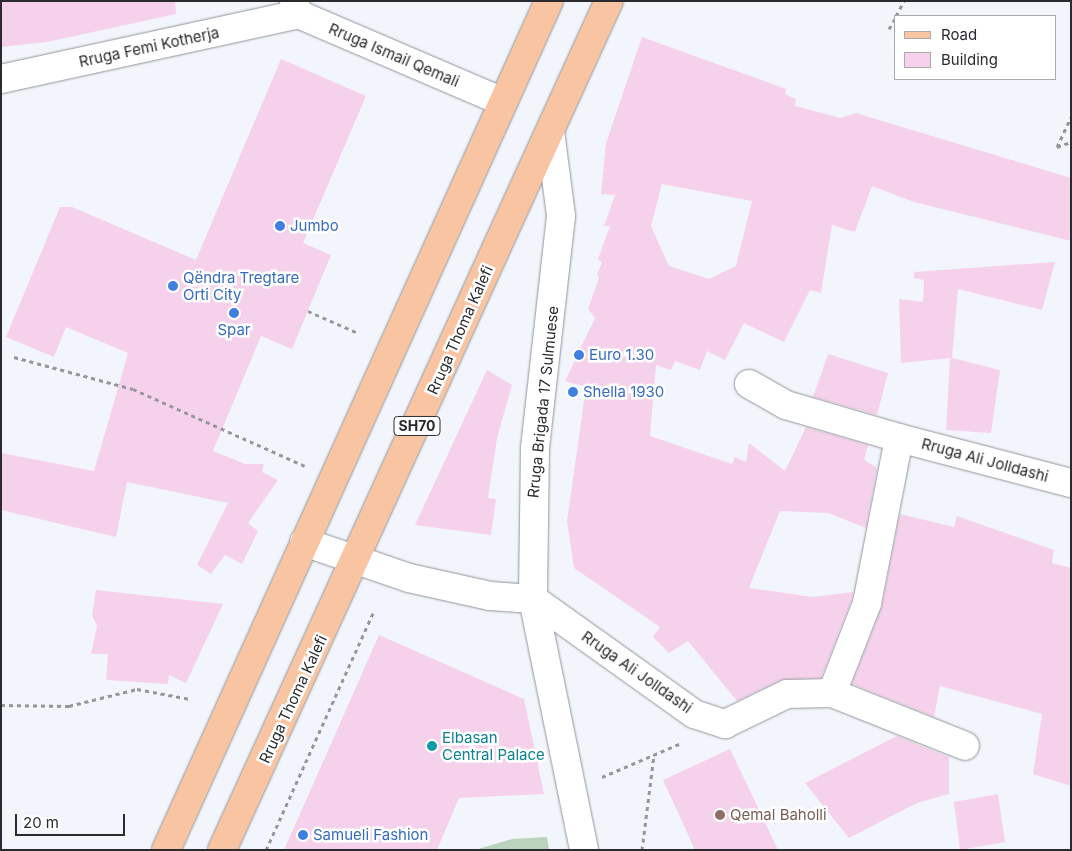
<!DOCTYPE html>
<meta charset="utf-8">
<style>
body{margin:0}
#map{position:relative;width:1072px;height:851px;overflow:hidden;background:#f2f6fc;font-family:Inter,sans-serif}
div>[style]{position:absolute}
.green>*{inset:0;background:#b9d3bc}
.building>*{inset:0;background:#f6d1eb}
.path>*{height:3px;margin-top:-1.5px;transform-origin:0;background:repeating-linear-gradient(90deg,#94979c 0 4px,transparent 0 8px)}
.roads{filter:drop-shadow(0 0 1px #91959a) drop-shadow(0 0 1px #91959a)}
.minor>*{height:28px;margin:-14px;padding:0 14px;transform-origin:14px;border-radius:14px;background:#fff}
.major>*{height:28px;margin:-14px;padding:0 14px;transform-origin:14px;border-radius:14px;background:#f9c4a2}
.dots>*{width:14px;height:14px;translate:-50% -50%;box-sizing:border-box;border:2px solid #fff;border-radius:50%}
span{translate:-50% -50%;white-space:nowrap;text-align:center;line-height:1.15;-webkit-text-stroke:5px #fff;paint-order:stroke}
.shield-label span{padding:1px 4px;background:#fff;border:1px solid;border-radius:4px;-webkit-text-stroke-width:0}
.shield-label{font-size:14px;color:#2a2b2e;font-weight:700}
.street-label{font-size:15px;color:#2a2b2e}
.shop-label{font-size:15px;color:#366cbe}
.left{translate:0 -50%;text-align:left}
.culture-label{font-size:15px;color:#0d838f}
.education-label{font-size:15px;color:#785e54}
.frame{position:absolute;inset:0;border:2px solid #2a2b2e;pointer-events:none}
.legend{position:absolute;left:894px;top:15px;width:162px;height:65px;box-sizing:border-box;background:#fff;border:1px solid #aaaaab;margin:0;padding:6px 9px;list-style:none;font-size:15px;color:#2a2b2e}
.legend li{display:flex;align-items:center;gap:10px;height:25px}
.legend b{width:25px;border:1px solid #aaaaab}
.scale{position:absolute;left:15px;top:814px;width:110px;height:22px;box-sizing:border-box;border:2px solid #2a2b2e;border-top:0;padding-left:6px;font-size:15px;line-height:18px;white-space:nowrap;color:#2a2b2e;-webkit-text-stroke:4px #fff;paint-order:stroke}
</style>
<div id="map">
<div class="green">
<i style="clip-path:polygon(547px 837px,549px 850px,475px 850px,512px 839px)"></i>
</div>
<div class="building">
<i style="clip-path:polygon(1px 1px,175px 1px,176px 14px,47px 42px,1px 47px)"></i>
<i style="clip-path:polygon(evenodd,642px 37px,786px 89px,785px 94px,796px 99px,795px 106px,841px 118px,856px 113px,1071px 178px,1071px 241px,914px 202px,872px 186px,855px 232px,832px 225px,821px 293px,810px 290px,784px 342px,744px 323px,725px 360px,707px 351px,700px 370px,675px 361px,671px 370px,656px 365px,650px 436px,732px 464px,735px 457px,746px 462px,749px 443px,785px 471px,806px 427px,868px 445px,864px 460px,877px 468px,866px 528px,828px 513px,780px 511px,749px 588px,813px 597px,853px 592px,852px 599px,821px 678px,781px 680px,737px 701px,688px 641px,669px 653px,653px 637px,660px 627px,574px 568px,567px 521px,586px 387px,565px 381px,595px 318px,588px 309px,599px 278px,597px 274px,602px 263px,598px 259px,610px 226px,604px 226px,615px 195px,601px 194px,606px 143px,642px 37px,662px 184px,752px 201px,736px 266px,709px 279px,669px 266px,651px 226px,662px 184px)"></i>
<i style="clip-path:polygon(281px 59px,366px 96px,303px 243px,331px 255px,292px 349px,261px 336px,213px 451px,245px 464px,264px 464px,262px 472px,278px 480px,248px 523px,258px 531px,242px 564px,225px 555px,211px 574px,197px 565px,228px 503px,127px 482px,116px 537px,1px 510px,1px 453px,94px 471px,128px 353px,66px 327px,54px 357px,6px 337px,60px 207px,72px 207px,196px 260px)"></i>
<i style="clip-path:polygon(1055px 262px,1042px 310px,958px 289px,952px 358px,1000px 370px,991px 433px,946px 430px,950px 358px,901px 363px,899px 299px,923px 302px,924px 280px,914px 278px,914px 272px)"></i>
<i style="clip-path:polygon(828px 354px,888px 373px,877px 415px,813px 397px)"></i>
<i style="clip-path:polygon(487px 370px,512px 385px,497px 438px,488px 498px,496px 499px,491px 535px,415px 525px)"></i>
<i style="clip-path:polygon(900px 514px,954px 527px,957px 516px,1054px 550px,1052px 563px,1071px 568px,1071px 786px,1033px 774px,1042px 714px,940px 686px,934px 717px,852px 684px,882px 606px)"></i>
<i style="clip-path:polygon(96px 590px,223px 604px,186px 683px,169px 675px,168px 684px,106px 680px,108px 654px,91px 654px,97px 626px,92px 615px)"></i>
<i style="clip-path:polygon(379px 635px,524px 699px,544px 794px,459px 798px,437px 850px,284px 850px)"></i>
<i style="clip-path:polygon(897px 736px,949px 757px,949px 794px,917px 803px,849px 838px,805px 783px)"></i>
<i style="clip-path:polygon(730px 749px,764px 820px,778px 850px,695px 850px,663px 780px)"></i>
<i style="clip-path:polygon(998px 794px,1005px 842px,960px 850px,954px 802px)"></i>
</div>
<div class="path">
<i style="left:896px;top:16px;width:17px;rotate:-62deg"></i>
<i style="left:889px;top:29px;width:14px;rotate:-60deg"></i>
<i style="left:1057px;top:147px;width:33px;rotate:-65deg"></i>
<i style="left:1057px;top:147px;width:15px;rotate:-20deg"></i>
<i style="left:308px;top:311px;width:55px;rotate:23.7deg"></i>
<i style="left:14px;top:357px;width:123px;rotate:15.1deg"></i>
<i style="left:133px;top:389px;width:188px;rotate:24.1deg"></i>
<i style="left:1px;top:705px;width:68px;rotate:0.8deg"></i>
<i style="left:69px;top:706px;width:70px;rotate:-14deg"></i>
<i style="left:137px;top:689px;width:54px;rotate:10.7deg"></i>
<i style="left:602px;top:777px;width:84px;rotate:-23.2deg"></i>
<i style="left:266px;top:850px;width:260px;rotate:-65.7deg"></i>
<i style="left:642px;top:850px;width:96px;rotate:-82.8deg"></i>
</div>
<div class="roads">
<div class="minor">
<i style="left:294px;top:1px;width:14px;rotate:73deg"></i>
<i style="left:298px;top:14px;width:223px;rotate:23.2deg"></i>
<i style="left:1px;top:79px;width:304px;rotate:-12.3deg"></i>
<i style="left:550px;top:131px;width:86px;rotate:82.6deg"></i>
<i style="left:561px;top:216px;width:234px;rotate:96.4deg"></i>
<i style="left:535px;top:449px;width:150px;rotate:90.8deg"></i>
<i style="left:533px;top:599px;width:256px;rotate:78.5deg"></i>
<i style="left:749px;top:384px;width:43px;rotate:29.6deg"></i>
<i style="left:786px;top:405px;width:118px;rotate:16.3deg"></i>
<i style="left:304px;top:542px;width:111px;rotate:18.9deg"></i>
<i style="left:409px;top:578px;width:83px;rotate:12.5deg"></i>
<i style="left:490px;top:596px;width:43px;rotate:4deg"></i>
<i style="left:533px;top:599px;width:198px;rotate:35.5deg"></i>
<i style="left:694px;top:714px;width:33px;rotate:18deg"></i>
<i style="left:725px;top:724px;width:69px;rotate:-25.8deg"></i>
<i style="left:787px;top:694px;width:45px;rotate:-1.3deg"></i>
<i style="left:832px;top:693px;width:97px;rotate:-68.7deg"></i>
<i style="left:867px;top:603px;width:168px;rotate:-79deg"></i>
<i style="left:899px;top:438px;width:178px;rotate:14.7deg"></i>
<i style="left:832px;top:693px;width:143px;rotate:21.7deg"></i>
</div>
<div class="major">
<i style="left:166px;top:850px;width:931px;rotate:-65.72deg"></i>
<i style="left:222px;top:850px;width:933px;rotate:-65.5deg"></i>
</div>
</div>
<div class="dots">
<i style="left:280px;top:226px;background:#3f7fe0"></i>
<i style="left:173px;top:286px;background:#3f7fe0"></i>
<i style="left:234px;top:313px;background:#3f7fe0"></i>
<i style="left:579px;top:355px;background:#3f7fe0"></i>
<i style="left:573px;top:392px;background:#3f7fe0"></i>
<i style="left:432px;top:746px;background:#0f9aa8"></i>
<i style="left:720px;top:815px;background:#8d6e63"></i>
<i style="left:303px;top:835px;background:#3f7fe0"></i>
</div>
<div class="shield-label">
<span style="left:417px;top:426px">SH70</span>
</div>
<div class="street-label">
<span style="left:149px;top:47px;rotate:-12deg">Rruga Femi Kotherja</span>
<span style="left:394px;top:55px;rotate:23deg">Rruga Ismail Qemali</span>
<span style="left:460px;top:330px;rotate:-66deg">Rruga Thoma Kalefi</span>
<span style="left:543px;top:402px;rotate:-84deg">Rruga Brigada 17 Sulmuese</span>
<span style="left:985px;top:460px;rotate:15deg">Rruga Ali Jolldashi</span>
<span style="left:637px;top:672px;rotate:35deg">Rruga Ali Jolldashi</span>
<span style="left:293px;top:699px;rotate:-65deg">Rruga Thoma Kalefi</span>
</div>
<div class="shop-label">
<span class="left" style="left:290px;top:226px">Jumbo</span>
<span class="left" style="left:183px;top:286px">Qëndra Tregtare<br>Orti City</span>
<span style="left:234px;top:330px">Spar</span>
<span class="left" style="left:589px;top:355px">Euro 1.30</span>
<span class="left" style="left:583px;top:392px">Shella 1930</span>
<span class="left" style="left:313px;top:835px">Samueli Fashion</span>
</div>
<div class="culture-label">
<span class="left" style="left:442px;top:746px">Elbasan<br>Central Palace</span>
</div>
<div class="education-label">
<span class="left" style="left:730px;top:815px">Qemal Baholli</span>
</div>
<div class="frame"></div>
<ul class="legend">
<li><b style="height:6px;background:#f9c4a2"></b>Road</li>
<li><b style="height:14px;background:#f6d1eb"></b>Building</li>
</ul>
<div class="scale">20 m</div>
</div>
